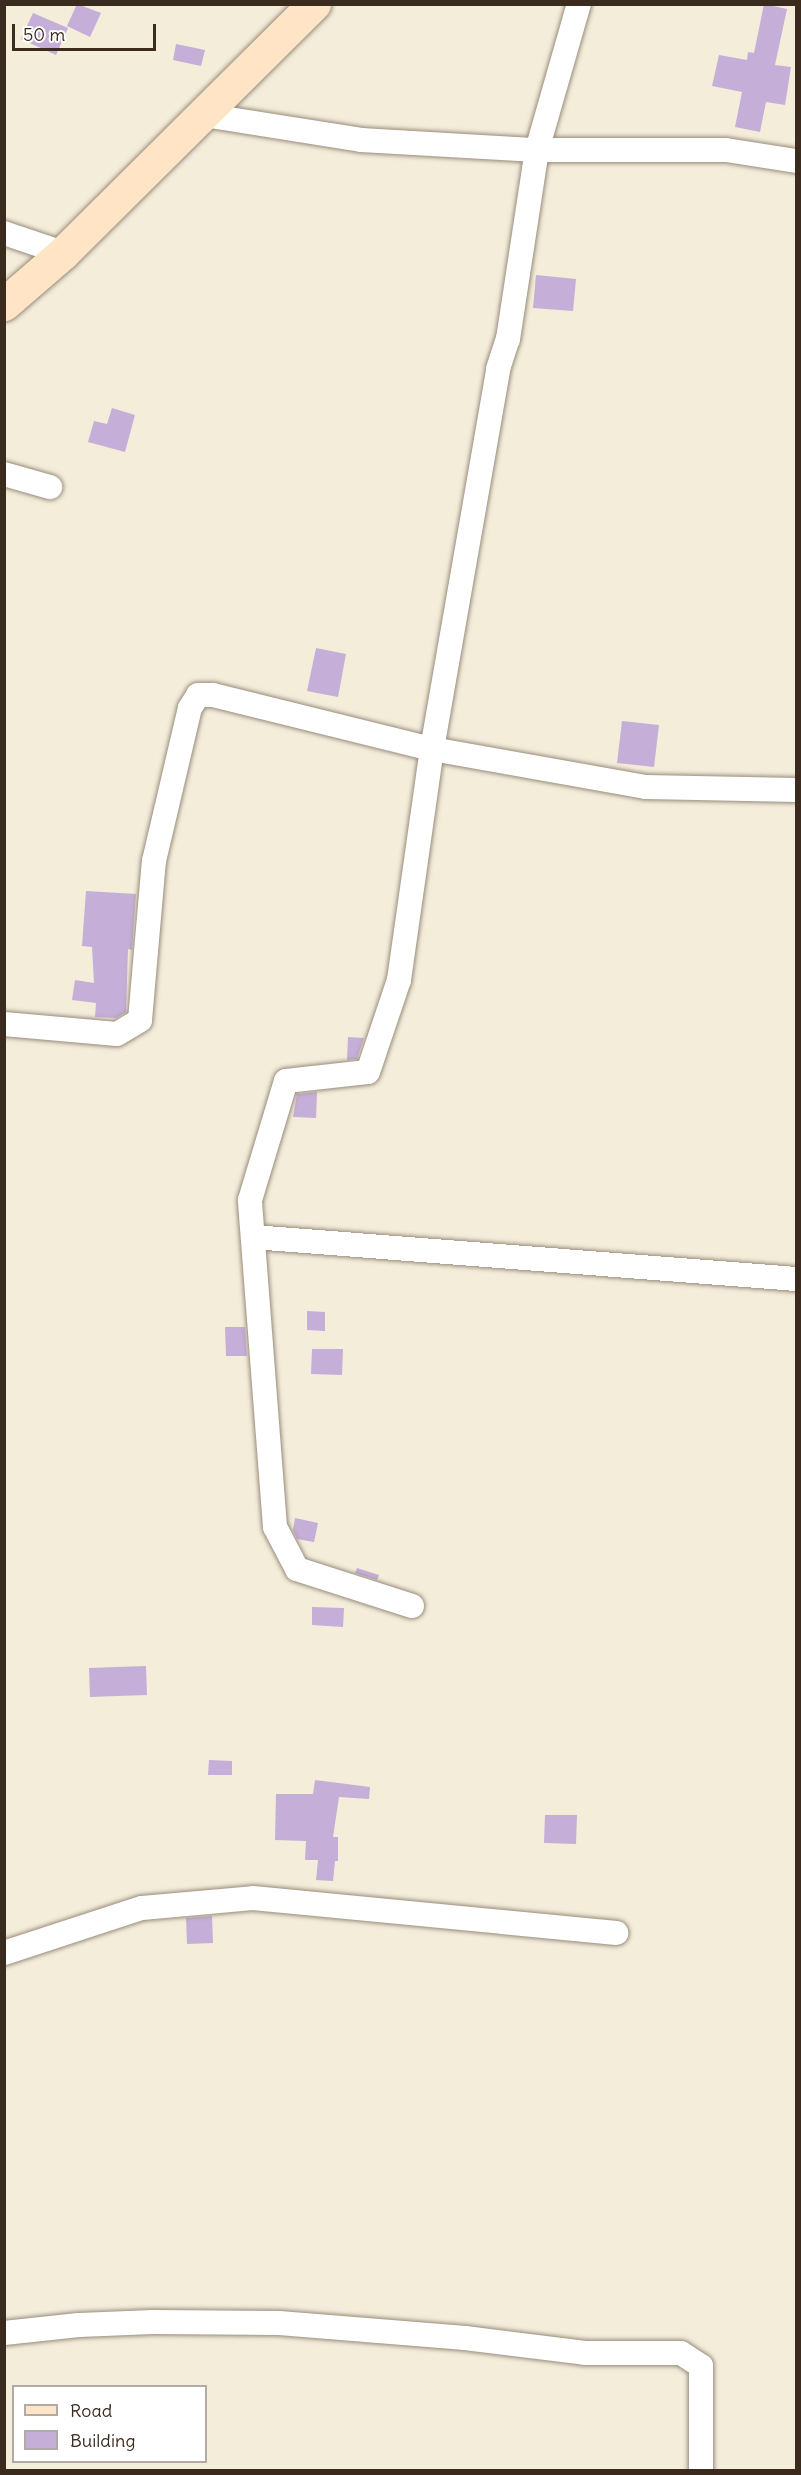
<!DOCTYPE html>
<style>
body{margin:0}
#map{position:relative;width:801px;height:2475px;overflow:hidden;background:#f4edda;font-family:Delius,sans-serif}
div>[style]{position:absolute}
.building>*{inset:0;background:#c5aed8}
.roads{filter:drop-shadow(0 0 2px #988c7c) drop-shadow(0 0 2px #988c7c)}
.street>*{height:24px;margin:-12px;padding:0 12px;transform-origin:12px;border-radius:12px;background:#fff}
.secondary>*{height:33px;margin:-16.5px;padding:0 16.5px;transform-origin:16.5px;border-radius:16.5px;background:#ffe4c6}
span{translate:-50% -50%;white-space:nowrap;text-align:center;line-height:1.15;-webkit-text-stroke:6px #fff;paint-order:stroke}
.frame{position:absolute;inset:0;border:6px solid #3b2a1e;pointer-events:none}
.legend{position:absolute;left:12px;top:2385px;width:195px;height:78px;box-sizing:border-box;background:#fff;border:2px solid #b1aaa5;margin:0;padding:8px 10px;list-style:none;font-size:18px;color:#3b2a1e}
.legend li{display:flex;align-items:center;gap:12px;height:30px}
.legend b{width:30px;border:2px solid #b1aaa5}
.scale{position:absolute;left:12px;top:24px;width:144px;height:27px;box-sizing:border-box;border:3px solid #3b2a1e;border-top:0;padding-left:8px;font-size:18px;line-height:21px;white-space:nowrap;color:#3b2a1e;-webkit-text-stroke:4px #fff;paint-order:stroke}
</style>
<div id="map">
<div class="building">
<i style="clip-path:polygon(77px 4px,101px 13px,90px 37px,67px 26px)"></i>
<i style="clip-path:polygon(764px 4px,787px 9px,775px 65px,791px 67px,785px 105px,766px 102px,760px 132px,735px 127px,742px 92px,712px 86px,719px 55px,747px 60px,748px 52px,754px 53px)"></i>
<i style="clip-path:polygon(33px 13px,68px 28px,56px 55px,21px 39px)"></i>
<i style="clip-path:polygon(176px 44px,205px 50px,201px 66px,173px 60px)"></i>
<i style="clip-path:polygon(536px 275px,576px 279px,573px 311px,533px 308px)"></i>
<i style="clip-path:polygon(112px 408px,135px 415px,125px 452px,88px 442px,94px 421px,107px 424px)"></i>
<i style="clip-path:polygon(316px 648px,346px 654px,338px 697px,307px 691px)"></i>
<i style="clip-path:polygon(622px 721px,659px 725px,654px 767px,617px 763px)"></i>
<i style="clip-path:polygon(86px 891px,136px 894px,132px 950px,128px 949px,126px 1012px,116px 1018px,95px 1017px,96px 1003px,72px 1000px,75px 980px,94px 983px,92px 947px,82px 946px)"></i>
<i style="clip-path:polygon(348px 1037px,364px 1038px,357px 1059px,347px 1060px)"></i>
<i style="clip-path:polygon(317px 1092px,316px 1118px,293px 1117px,297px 1094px)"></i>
<i style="clip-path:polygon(307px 1311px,325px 1312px,325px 1331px,307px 1330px)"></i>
<i style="clip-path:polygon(225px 1327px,245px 1327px,247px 1356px,226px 1356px)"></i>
<i style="clip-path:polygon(312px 1349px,343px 1349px,342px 1375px,311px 1374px)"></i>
<i style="clip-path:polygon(295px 1518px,318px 1523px,314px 1542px,297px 1539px,293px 1530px)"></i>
<i style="clip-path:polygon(357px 1568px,379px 1575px,377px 1580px,355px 1573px)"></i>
<i style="clip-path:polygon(312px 1607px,344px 1608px,343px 1627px,312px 1625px)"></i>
<i style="clip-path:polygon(146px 1666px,147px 1695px,90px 1697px,89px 1668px)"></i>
<i style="clip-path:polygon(209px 1760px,232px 1761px,232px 1775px,208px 1775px)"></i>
<i style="clip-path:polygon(315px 1780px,370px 1787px,369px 1799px,339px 1797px,333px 1837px,338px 1837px,338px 1861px,335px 1861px,333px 1881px,316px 1880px,318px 1860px,305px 1860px,306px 1841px,275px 1840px,276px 1794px,313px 1794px)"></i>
<i style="clip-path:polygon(545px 1815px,577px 1815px,576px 1844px,544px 1843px)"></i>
<i style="clip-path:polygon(212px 1916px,213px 1943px,187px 1944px,186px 1918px)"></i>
</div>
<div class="roads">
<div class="street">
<i style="left:204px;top:115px;width:159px;rotate:9deg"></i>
<i style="left:361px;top:140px;width:176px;rotate:3.3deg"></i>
<i style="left:537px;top:150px;width:189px"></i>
<i style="left:726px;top:150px;width:71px;rotate:8.9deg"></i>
<i style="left:4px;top:233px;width:62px;rotate:18.7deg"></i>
<i style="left:4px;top:474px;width:48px;rotate:15.8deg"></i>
<i style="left:4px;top:1024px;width:113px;rotate:5.1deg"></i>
<i style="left:117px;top:1034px;width:27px;rotate:-31deg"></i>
<i style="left:140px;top:1020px;width:160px;rotate:-85deg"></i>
<i style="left:154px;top:861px;width:157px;rotate:-76.8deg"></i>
<i style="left:190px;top:708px;width:15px;rotate:-58deg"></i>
<i style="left:198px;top:695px;width:15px"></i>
<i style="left:213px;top:695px;width:226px;rotate:13.9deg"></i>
<i style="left:432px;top:749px;width:217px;rotate:10.1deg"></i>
<i style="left:646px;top:787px;width:150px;rotate:1.1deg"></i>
<i style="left:253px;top:1237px;width:545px;rotate:4.42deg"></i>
<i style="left:412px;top:1606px;width:121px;rotate:-162.2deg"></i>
<i style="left:297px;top:1569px;width:47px;rotate:-117.6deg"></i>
<i style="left:275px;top:1527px;width:328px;rotate:-94.4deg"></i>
<i style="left:250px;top:1200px;width:124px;rotate:-73.2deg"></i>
<i style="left:286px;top:1081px;width:82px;rotate:-6.3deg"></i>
<i style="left:368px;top:1072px;width:97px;rotate:-71.4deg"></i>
<i style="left:399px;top:980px;width:233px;rotate:-81.9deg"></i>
<i style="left:432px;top:749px;width:386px;rotate:-80.1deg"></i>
<i style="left:498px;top:369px;width:32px;rotate:-72deg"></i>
<i style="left:508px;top:339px;width:191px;rotate:-81.3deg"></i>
<i style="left:537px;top:150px;width:152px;rotate:-74deg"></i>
<i style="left:4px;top:1953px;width:145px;rotate:-18.1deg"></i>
<i style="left:142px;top:1908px;width:111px;rotate:-5.1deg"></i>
<i style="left:253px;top:1898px;width:365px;rotate:5.5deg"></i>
<i style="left:4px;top:2333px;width:75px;rotate:-6.1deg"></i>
<i style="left:79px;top:2325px;width:74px;rotate:-2.3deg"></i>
<i style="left:153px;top:2322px;width:126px;rotate:0.5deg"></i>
<i style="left:279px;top:2323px;width:187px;rotate:4.6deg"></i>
<i style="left:465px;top:2338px;width:121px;rotate:7.1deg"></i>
<i style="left:585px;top:2353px;width:96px"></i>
<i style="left:681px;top:2353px;width:24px;rotate:33deg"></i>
<i style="left:701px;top:2366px;width:104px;rotate:90deg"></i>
</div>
<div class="secondary">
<i style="left:4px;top:304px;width:78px;rotate:-40.8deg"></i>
<i style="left:63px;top:253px;width:354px;rotate:-44.8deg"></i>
</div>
</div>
<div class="frame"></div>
<ul class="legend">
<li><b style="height:8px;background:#ffe4c6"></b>Road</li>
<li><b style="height:16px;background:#c5aed8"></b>Building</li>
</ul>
<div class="scale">50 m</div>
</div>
